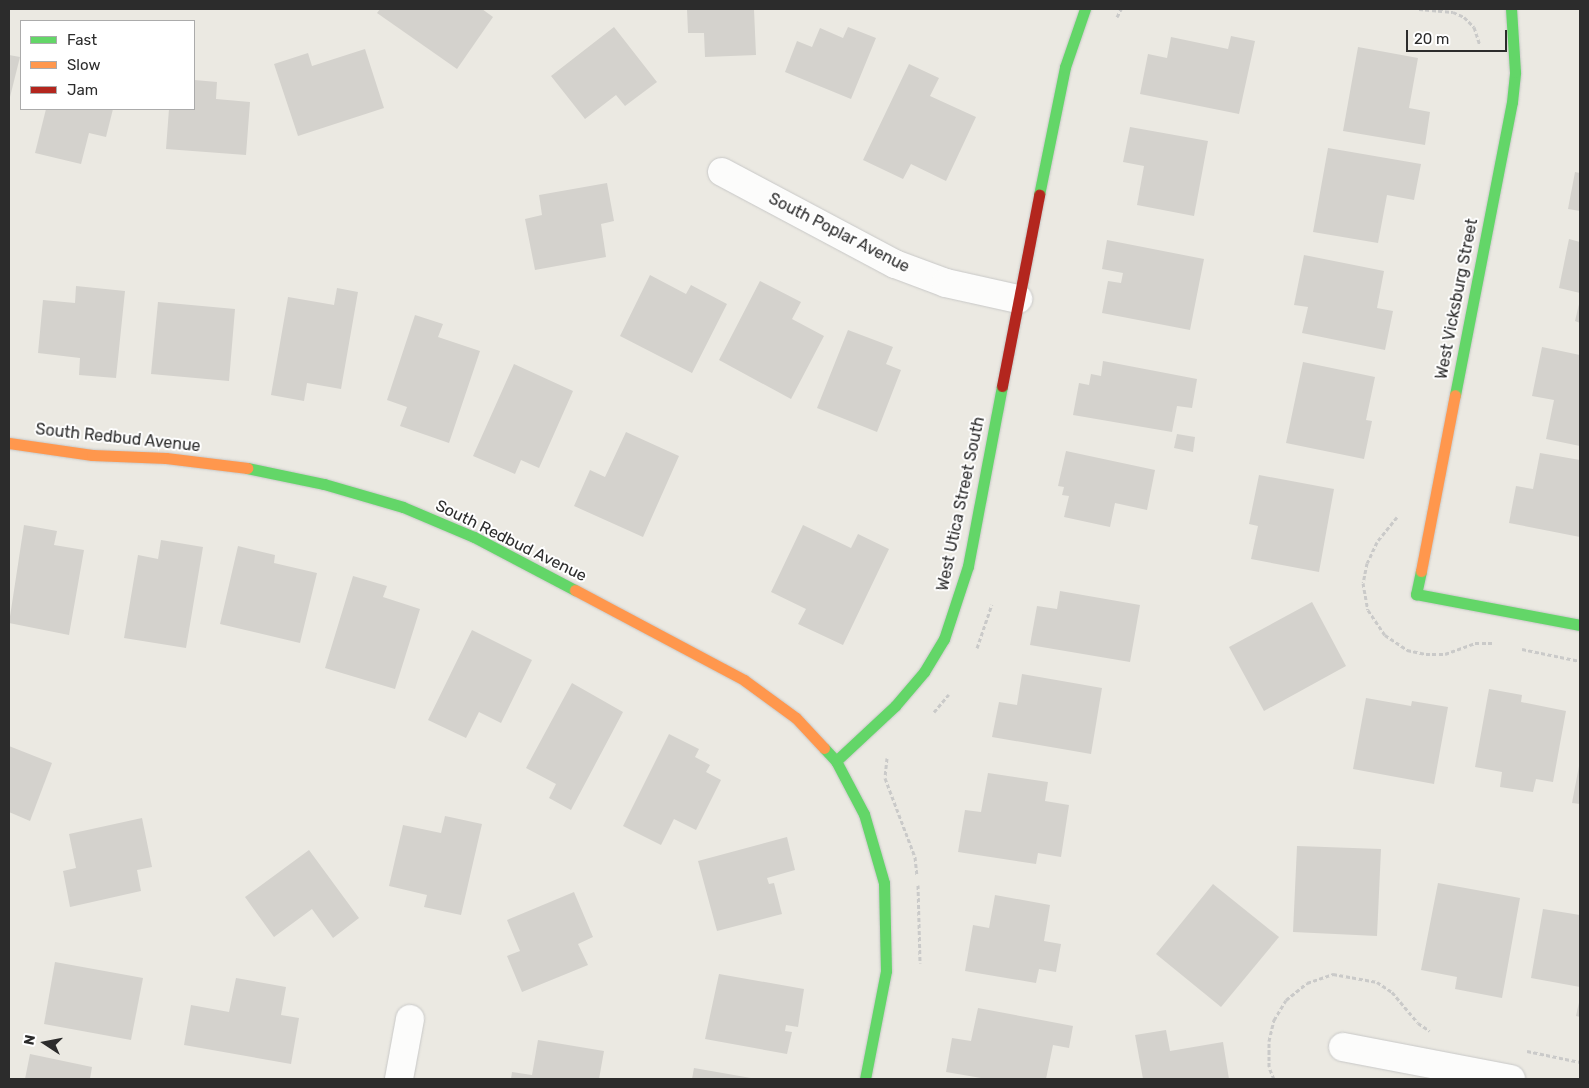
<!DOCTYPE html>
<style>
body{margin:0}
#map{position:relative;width:1589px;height:1088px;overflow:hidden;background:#ebe9e2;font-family:Rubik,sans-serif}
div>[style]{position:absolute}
.building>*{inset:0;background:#d4d2cd}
.path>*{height:3px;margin-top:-1.5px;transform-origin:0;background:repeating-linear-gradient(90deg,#cacac9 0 4px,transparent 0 6.5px)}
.roads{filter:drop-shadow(0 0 1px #c8c8c7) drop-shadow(0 0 1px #c8c8c7)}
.street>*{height:28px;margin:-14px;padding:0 14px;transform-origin:14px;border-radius:14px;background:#fcfcfb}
.fast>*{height:11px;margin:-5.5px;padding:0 5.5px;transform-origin:5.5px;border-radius:5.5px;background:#63d668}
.slow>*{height:11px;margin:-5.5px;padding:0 5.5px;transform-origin:5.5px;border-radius:5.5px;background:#ff974d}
.jam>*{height:11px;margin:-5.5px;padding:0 5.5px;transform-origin:5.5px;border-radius:5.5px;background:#b3261e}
span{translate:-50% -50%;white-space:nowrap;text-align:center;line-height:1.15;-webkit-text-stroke:4px #fff;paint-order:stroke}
.street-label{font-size:16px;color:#2c2c2c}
.frame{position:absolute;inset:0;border:10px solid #2c2c2c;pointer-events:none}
.legend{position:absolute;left:20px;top:20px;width:175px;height:90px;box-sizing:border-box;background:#fff;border:1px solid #ababab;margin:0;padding:6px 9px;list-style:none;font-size:15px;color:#2c2c2c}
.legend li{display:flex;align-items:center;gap:10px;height:25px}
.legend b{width:25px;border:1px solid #ababab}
.north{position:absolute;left:20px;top:1018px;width:50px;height:50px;-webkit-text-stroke:4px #fff;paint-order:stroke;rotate:281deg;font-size:14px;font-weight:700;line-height:20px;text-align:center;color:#2c2c2c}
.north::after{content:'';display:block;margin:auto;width:18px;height:22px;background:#2c2c2c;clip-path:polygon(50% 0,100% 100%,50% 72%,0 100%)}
.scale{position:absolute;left:1406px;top:30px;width:101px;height:22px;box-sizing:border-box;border:2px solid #2c2c2c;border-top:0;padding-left:6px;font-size:15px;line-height:18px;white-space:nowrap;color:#2c2c2c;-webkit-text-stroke:4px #fff;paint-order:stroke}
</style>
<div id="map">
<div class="building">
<i style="clip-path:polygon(380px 9px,482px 9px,493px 17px,457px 69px,377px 13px)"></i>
<i style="clip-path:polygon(687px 9px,754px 9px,756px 55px,705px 57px,704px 33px,688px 33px)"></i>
<i style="clip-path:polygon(614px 27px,657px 82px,625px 106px,616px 95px,585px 119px,551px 76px)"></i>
<i style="clip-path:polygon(848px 27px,876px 38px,851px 99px,785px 72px,797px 41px,812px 47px,820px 28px,843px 38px)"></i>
<i style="clip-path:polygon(1231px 36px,1255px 41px,1239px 114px,1140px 94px,1148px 54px,1167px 58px,1171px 37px,1228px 49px)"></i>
<i style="clip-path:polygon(1358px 47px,1418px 58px,1409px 108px,1430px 112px,1425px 145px,1343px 131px)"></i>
<i style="clip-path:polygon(365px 49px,384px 108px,298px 136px,274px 64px,308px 53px,312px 66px)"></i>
<i style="clip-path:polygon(9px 55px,20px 57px,9px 101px)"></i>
<i style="clip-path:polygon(909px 64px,939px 78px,930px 96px,976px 117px,946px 181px,911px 164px,903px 179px,863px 160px)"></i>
<i style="clip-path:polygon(194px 80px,217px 82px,216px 99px,250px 102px,246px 155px,166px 149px,169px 109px,194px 109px)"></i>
<i style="clip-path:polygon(46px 109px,113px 109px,106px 137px,89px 133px,81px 164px,35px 153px)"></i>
<i style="clip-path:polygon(1130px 127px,1208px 141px,1194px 216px,1137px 205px,1144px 166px,1123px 162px)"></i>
<i style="clip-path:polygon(1328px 148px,1421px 164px,1414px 200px,1387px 195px,1378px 243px,1313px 232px)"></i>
<i style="clip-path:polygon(1575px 172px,1580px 173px,1580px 211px,1568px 209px)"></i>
<i style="clip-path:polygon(607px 183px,614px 221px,601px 224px,606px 257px,535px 270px,525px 219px,542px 215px,539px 195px)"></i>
<i style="clip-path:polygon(1569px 239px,1580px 242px,1580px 293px,1559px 288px)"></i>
<i style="clip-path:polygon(1107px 240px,1204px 259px,1190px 330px,1102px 313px,1108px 281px,1121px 283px,1123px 273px,1102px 269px)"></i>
<i style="clip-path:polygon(1304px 255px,1384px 271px,1377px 308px,1393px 311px,1385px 350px,1302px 333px,1308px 307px,1294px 305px)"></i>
<i style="clip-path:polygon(650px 275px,686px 294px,691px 285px,727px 304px,692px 373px,620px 336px)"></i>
<i style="clip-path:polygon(760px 281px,801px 302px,792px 319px,824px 336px,791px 399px,719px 360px)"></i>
<i style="clip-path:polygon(76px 286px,125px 291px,116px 378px,79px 375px,80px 358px,38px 353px,43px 300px,75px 303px)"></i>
<i style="clip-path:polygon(337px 288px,358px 292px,341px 389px,307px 383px,304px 401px,271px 395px,288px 297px,334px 305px)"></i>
<i style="clip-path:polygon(1580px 300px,1580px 323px,1575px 321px)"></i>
<i style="clip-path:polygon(158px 302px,235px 309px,229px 381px,151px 374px)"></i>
<i style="clip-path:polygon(415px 315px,443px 324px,438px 337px,480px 351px,449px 443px,400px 426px,407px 407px,387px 400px)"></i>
<i style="clip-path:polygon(848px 330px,893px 347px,886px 364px,901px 370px,877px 432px,817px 408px)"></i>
<i style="clip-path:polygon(1542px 347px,1580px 355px,1580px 446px,1546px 439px,1554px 400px,1532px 396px)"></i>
<i style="clip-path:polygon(1103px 361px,1197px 379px,1192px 408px,1177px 406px,1172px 432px,1073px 415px,1079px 383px,1089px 385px,1091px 374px,1101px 376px)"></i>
<i style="clip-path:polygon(1303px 362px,1375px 377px,1366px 420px,1372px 421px,1364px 459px,1286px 443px)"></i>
<i style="clip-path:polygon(514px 364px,573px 391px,539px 468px,521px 460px,515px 474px,473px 456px)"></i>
<i style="clip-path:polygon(626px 432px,679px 456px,643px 537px,574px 506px,590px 470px,605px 477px)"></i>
<i style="clip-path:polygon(1177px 434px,1195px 437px,1193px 452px,1174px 448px)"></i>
<i style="clip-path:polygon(1066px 451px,1155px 470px,1147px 510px,1115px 503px,1110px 527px,1064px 517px,1069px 496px,1062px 495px,1064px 487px,1058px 486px)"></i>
<i style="clip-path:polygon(1540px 453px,1580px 460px,1580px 537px,1509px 523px,1516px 486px,1533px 489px)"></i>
<i style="clip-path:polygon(1259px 475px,1334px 489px,1319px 572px,1251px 559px,1258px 526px,1249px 524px)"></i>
<i style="clip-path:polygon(24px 525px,57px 531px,54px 545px,84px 550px,69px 635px,9px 623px)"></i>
<i style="clip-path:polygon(803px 525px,851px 548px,858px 534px,889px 549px,843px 645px,798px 624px,806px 609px,771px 592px)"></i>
<i style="clip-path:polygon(161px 540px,203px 547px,186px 648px,124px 638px,138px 555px,158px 559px)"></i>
<i style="clip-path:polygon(238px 546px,275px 555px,274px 563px,317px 573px,300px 643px,220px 624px)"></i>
<i style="clip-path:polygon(353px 576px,387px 586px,383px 597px,420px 609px,395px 689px,325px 668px)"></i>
<i style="clip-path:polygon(1060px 591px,1140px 605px,1130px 662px,1030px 645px,1037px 606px,1057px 609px)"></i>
<i style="clip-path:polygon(1312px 602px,1346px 666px,1264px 711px,1229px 647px)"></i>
<i style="clip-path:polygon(472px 630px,532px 660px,501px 723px,479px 712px,466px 738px,428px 720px)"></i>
<i style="clip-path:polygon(1022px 674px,1102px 688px,1091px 754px,992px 737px,999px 702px,1017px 705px)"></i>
<i style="clip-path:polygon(572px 683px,623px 712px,571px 810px,549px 798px,556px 784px,526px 768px)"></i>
<i style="clip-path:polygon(1489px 689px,1522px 695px,1521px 702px,1566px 711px,1553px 782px,1536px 779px,1533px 792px,1500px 787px,1502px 772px,1475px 767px)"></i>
<i style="clip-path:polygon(1366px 698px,1411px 706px,1412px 701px,1448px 707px,1434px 784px,1353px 769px)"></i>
<i style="clip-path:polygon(669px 734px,699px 749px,695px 757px,710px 765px,706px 772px,721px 780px,696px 830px,674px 819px,661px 845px,623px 826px)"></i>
<i style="clip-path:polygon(9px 746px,52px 763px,30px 821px,9px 812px)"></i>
<i style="clip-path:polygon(1579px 766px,1580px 766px,1580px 804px,1572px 803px)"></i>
<i style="clip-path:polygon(988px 773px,1048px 782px,1045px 801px,1069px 805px,1061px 857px,1038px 853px,1036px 864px,958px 852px,965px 810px,981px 812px)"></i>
<i style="clip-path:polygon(445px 816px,482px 824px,461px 915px,424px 907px,427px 895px,389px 886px,403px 825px,441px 833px)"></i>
<i style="clip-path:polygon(142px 818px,152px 867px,137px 870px,141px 891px,70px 907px,63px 871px,76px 868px,69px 834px)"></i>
<i style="clip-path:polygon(787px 837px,795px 870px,767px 878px,769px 884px,774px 883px,782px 914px,717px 931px,698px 861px)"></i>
<i style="clip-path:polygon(1297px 846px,1381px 849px,1377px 936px,1293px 932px)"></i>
<i style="clip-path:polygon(309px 850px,359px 918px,333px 938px,312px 909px,274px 937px,245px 897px)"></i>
<i style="clip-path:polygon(1438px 883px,1520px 898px,1502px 998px,1455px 989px,1457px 977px,1421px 970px)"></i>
<i style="clip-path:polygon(1213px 884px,1279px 937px,1221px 1007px,1156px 954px)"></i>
<i style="clip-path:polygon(574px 892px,593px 937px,578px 944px,588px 965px,522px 992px,507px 956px,520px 951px,507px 920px)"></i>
<i style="clip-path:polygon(995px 895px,1050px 905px,1044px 941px,1061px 944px,1056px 972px,1039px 969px,1036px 983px,965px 971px,973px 925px,989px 928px)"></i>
<i style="clip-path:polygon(1543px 909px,1580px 915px,1580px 987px,1531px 978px)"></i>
<i style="clip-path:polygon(55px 962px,143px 978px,131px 1040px,44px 1024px)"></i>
<i style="clip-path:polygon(719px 974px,804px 989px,798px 1027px,786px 1025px,785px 1031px,792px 1032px,787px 1054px,705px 1039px)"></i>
<i style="clip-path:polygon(236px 978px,286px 987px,281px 1015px,299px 1018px,291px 1064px,184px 1045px,191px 1005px,229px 1012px)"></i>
<i style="clip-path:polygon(1580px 998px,1580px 1017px,1576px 1016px)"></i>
<i style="clip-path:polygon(978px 1008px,1073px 1026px,1069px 1048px,1053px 1045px,1046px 1079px,987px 1079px,946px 1072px,952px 1038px,971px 1041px)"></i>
<i style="clip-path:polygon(1166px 1030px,1170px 1051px,1223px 1042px,1229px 1079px,1143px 1079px,1135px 1035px)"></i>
<i style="clip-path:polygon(538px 1040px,604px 1051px,599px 1079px,511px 1079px,512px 1072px,532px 1075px)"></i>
<i style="clip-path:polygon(30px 1054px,92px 1067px,90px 1079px,25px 1079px)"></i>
<i style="clip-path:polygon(694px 1068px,751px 1078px,751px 1079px,692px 1079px)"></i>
</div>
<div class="path">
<i style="left:1419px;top:9px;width:34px;rotate:5deg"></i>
<i style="left:1453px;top:12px;width:12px;rotate:24deg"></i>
<i style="left:1464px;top:17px;width:14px;rotate:45deg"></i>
<i style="left:1474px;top:27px;width:19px;rotate:72deg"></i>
<i style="left:1117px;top:17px;width:9px;rotate:-63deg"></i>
<i style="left:1397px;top:517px;width:32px;rotate:129deg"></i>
<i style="left:1377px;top:542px;width:23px;rotate:115deg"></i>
<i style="left:1367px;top:563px;width:20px;rotate:101deg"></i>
<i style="left:1363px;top:583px;width:27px;rotate:80deg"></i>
<i style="left:1368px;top:610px;width:30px;rotate:56deg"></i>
<i style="left:1385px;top:635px;width:27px;rotate:34deg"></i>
<i style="left:1407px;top:650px;width:19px;rotate:12deg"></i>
<i style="left:1426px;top:654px;width:19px"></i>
<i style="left:1445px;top:654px;width:32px;rotate:-20deg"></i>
<i style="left:1475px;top:643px;width:19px"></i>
<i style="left:977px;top:648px;width:46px;rotate:-71.2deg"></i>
<i style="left:1522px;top:649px;width:59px;rotate:11.7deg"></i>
<i style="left:934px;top:712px;width:23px;rotate:-50deg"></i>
<i style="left:887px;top:758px;width:20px;rotate:96deg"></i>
<i style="left:885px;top:778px;width:85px;rotate:69.2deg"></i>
<i style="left:915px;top:857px;width:19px;rotate:84deg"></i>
<i style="left:918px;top:885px;width:78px;rotate:88.5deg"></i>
<i style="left:1527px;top:1051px;width:54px;rotate:11.7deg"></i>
<i style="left:1274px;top:1079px;width:13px;rotate:-113deg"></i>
<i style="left:1269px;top:1067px;width:26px;rotate:-90deg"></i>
<i style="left:1269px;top:1041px;width:22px;rotate:-77deg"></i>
<i style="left:1274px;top:1020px;width:23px;rotate:-59deg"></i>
<i style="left:1286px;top:1000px;width:27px;rotate:-39deg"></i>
<i style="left:1307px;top:983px;width:28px;rotate:-19deg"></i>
<i style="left:1333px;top:974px;width:45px;rotate:10.3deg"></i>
<i style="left:1377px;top:982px;width:18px;rotate:34deg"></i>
<i style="left:1392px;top:992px;width:40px;rotate:50deg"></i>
<i style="left:1418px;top:1023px;width:14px;rotate:34deg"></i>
</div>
<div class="roads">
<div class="street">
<i style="left:722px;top:172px;width:196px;rotate:28deg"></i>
<i style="left:895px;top:264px;width:54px;rotate:20.4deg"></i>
<i style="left:946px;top:283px;width:74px;rotate:12.5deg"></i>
<i style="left:1343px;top:1047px;width:171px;rotate:10.8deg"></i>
<i style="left:399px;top:1079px;width:61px;rotate:-79.6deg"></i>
</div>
<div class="fast">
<i style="left:1039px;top:195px;width:131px;rotate:-78.5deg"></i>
<i style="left:1065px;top:67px;width:61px;rotate:-71deg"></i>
<i style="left:1455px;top:395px;width:298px;rotate:-79deg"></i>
<i style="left:1512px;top:102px;width:30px;rotate:-84deg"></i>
<i style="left:1515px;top:72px;width:63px;rotate:-93.6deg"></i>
<i style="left:247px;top:468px;width:79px;rotate:11.7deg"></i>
<i style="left:324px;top:484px;width:82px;rotate:16.2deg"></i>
<i style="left:403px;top:507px;width:77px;rotate:22.9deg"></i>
<i style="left:474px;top:537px;width:114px;rotate:27.7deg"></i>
<i style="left:1421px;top:571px;width:24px;rotate:102deg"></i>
<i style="left:1416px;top:594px;width:167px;rotate:10.7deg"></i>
<i style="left:824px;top:748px;width:18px;rotate:47deg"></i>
<i style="left:836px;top:761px;width:60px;rotate:62.2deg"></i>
<i style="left:864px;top:814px;width:72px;rotate:73.8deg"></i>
<i style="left:884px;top:883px;width:88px;rotate:88.7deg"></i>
<i style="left:886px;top:971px;width:110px;rotate:101deg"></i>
<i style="left:836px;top:761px;width:81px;rotate:-43deg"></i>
<i style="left:895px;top:706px;width:45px;rotate:-49.5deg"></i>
<i style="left:924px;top:672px;width:39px;rotate:-59deg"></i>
<i style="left:944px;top:639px;width:77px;rotate:-71.8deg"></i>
<i style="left:968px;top:566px;width:183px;rotate:-79.3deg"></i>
</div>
<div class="slow">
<i style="left:9px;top:443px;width:84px;rotate:8.2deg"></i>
<i style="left:92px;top:455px;width:74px;rotate:2.3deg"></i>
<i style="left:166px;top:458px;width:82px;rotate:7deg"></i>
<i style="left:1421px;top:571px;width:179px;rotate:-79.1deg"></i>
<i style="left:575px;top:590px;width:191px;rotate:28deg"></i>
<i style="left:744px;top:680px;width:64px;rotate:36.2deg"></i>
<i style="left:796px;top:718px;width:41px;rotate:47deg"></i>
</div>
<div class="jam">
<i style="left:1002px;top:386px;width:195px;rotate:-79deg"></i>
</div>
</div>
<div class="street-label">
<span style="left:839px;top:233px;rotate:27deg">South Poplar Avenue</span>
<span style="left:1457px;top:299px;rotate:-79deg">West Vicksburg Street</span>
<span style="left:118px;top:438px;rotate:6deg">South Redbud Avenue</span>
<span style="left:961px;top:504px;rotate:-78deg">West Utica Street South</span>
<span style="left:511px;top:541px;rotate:26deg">South Redbud Avenue</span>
</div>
<div class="frame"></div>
<ul class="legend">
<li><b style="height:6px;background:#63d668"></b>Fast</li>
<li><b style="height:6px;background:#ff974d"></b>Slow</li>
<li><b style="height:6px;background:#b3261e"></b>Jam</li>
</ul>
<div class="north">N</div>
<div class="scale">20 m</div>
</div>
